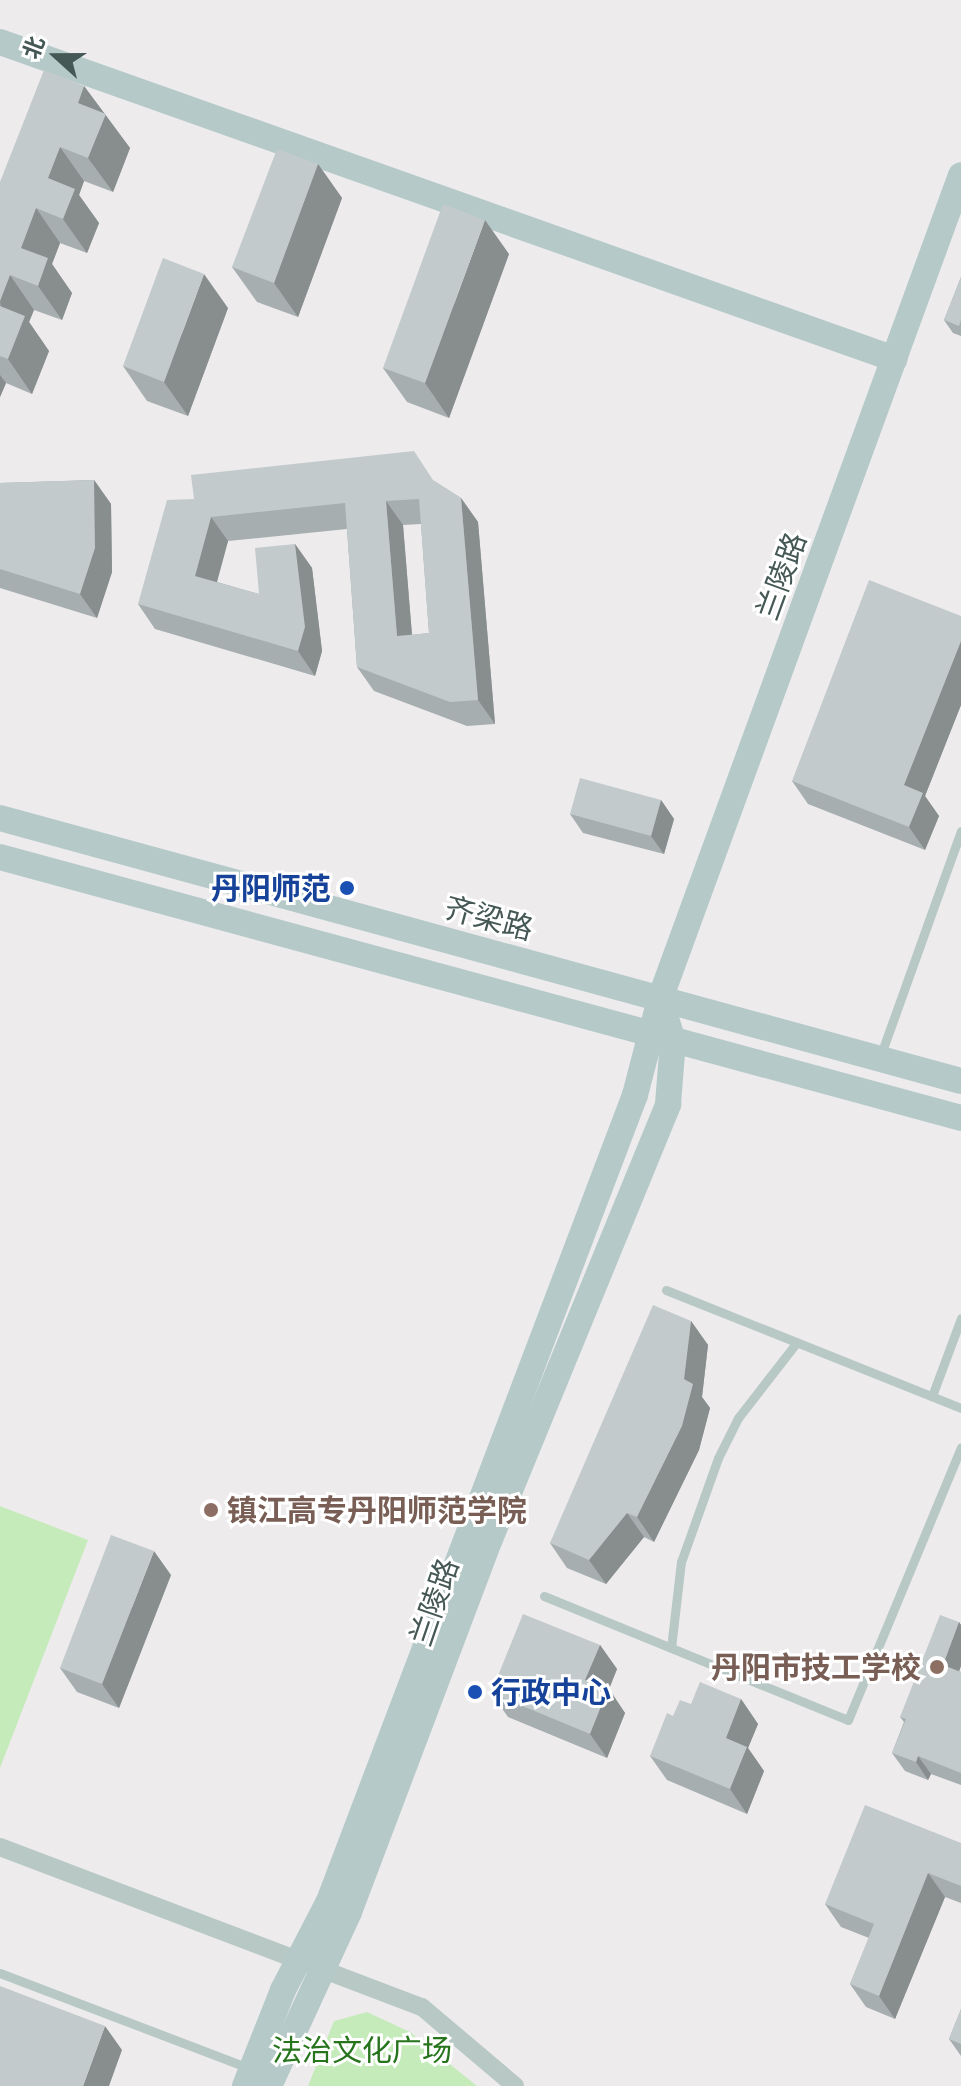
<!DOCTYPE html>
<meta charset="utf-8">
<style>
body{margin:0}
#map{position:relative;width:961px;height:2086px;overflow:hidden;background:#eeebed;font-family:"Titillium Web","Noto Sans SC",sans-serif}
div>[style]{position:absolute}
.green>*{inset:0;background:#c6ebba}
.lane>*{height:9px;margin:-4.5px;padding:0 4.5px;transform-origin:4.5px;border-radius:4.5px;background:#b7c8c5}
.street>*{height:18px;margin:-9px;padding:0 9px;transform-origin:9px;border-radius:9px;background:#b7c8c5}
.secondary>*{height:26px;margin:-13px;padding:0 13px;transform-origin:13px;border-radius:13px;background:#b5cac8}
.wall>*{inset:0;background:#a7aeaf}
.shaded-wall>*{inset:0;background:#888d8e}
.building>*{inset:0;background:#c2cacb}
.dots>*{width:22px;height:22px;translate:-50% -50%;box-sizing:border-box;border:4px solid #fff;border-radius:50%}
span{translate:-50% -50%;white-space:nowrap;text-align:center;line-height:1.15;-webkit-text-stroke:6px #fff;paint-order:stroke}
.street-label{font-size:30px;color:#455855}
.transit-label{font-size:30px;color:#164399;font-weight:700}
.right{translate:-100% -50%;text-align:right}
.left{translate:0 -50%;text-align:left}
.education-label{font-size:30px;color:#785e54;font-weight:700}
.park-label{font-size:30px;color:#26741b}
.north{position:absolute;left:16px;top:16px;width:80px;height:80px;-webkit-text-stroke:6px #fff;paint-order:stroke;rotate:291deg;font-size:22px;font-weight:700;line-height:32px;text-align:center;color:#455855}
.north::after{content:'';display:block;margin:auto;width:28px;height:36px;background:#455855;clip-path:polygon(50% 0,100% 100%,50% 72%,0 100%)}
</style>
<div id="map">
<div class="green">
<i style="clip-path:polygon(0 1506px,88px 1540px,0 1768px)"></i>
<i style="clip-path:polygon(367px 2012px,410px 2032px,477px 2086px,308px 2086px,334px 2021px)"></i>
</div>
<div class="lane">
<i style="left:880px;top:1057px;width:240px;rotate:-70.3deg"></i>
<i style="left:666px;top:1290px;width:318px;rotate:21.8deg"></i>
<i style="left:932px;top:1396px;width:83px;rotate:-69.6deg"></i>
<i style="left:544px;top:1596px;width:328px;rotate:22.2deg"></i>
<i style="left:848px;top:1720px;width:295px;rotate:-67.5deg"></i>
<i style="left:671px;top:1648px;width:87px;rotate:-83.4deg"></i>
<i style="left:681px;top:1562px;width:110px;rotate:-70.4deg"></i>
<i style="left:718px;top:1458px;width:45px;rotate:-63.4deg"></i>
<i style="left:738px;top:1418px;width:96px;rotate:-52.2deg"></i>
<i style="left:0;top:1973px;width:269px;rotate:20.9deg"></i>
</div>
<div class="street">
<i style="left:0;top:1847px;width:451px;rotate:20.8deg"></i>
<i style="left:422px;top:2007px;width:122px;rotate:40.3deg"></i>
</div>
<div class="secondary">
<i style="left:0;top:42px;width:949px;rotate:19.52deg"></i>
<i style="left:0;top:818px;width:996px;rotate:15.31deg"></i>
<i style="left:0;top:857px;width:996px;rotate:15.19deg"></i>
<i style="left:245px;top:2086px;width:103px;rotate:-68.4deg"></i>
<i style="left:283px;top:1990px;width:100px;rotate:-62.7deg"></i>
<i style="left:329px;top:1901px;width:862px;rotate:-69.21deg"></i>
<i style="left:635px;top:1095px;width:99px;rotate:-75.4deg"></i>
<i style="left:660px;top:999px;width:877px;rotate:-69.93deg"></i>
<i style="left:269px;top:2086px;width:192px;rotate:-65.3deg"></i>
<i style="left:349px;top:1912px;width:399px;rotate:-69.3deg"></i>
<i style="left:490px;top:1539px;width:470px;rotate:-67.7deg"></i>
<i style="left:668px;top:1104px;width:63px;rotate:-85.5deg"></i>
<i style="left:673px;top:1041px;width:44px;rotate:-107.2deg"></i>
</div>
<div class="wall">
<i style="clip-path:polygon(84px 86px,130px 148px,113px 192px,84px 181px,79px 195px,99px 223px,87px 253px,60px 243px,52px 264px,72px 293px,62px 320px,34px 310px,29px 322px,49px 351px,32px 394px,6px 383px,0 397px,0 182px)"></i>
<i style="clip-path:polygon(318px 164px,342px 198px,298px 317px,257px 302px,232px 267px)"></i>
<i style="clip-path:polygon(509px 254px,449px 418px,407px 402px,383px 368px)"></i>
<i style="clip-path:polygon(961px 277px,961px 336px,953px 333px,944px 320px)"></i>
<i style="clip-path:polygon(228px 308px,188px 416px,147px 401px,123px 366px)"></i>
<i style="clip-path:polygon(94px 480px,111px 504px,112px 572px,97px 618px,0 588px,0 483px)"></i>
<i style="clip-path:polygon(evenodd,434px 481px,461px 498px,478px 522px,495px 724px,467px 726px,374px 691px,357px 667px,347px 529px,228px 541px,217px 582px,259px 594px,295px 544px,312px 568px,322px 651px,315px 676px,155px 629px,138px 604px,194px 499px,434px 481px,421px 524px,429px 633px,412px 635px,403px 525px,421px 524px)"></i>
<i style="clip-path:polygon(961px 616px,961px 705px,925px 796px,939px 816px,925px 850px,808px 804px,792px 781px)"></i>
<i style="clip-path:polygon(661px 800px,674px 819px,664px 854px,583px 833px,570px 814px)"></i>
<i style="clip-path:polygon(691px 1321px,708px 1345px,702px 1397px,710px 1408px,699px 1450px,654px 1542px,644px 1537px,606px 1584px,567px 1568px,550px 1543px)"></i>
<i style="clip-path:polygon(171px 1575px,119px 1708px,77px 1692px,60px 1668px)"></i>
<i style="clip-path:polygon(959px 1622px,961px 1625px,961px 1666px,959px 1671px,961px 1672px,961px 1785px,931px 1774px,928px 1780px,905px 1771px,892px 1753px,904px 1722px,900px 1717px)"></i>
<i style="clip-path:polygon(600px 1645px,617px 1669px,609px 1689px,625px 1713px,607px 1758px,508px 1717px,491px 1693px)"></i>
<i style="clip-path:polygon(741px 1699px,758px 1724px,748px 1748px,764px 1771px,747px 1814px,667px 1780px,650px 1756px,673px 1716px,691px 1704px)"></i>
<i style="clip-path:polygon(961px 1843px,961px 1903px,945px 1897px,895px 2019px,866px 2007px,850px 1984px,869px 1938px,841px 1927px,825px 1904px)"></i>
<i style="clip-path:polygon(961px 2009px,961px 2056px,949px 2039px)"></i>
</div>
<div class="shaded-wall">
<i style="clip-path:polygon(84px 86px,130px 148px,113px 192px,88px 158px,78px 103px)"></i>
<i style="clip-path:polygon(60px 147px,84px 181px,79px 195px,99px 223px,87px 253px,63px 219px,48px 178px)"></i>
<i style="clip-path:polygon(318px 164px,342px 198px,298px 317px,274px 283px)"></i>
<i style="clip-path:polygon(36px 208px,60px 243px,52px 264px,72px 293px,62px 320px,38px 286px,21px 248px)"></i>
<i style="clip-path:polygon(485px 220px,509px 254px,449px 418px,425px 383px)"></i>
<i style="clip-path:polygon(204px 274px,228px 308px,188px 416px,164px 382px)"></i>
<i style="clip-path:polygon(10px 275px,34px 310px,29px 322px,49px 351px,32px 394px,8px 359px,0 301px)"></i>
<i style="clip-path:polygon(0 375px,6px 383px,0 397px)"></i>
<i style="clip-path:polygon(94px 480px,111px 504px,112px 572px,97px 618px,80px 594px)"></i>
<i style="clip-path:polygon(461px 498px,478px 522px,495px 724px,478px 700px)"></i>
<i style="clip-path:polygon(386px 501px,403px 525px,414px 660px,397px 636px)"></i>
<i style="clip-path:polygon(211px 517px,228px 541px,212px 600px,195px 576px)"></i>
<i style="clip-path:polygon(295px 544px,312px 568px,322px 651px,315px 676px,298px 651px)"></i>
<i style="clip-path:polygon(961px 641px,961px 705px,925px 796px,939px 816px,925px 850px,909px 827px,904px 785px)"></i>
<i style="clip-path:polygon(661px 800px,674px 819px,664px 854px,651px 836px)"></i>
<i style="clip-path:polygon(691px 1321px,708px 1345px,702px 1397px,710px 1408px,699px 1450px,654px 1542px,637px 1517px,684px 1379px)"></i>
<i style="clip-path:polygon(627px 1513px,644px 1537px,606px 1584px,589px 1560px)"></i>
<i style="clip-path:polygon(154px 1551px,171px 1575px,119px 1708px,102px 1684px)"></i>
<i style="clip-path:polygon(959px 1622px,961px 1625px,961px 1666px,955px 1682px,943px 1665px)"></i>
<i style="clip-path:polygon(600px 1645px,617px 1669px,609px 1689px,625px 1713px,607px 1758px,590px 1734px,585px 1680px)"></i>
<i style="clip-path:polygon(741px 1699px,758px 1724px,748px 1748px,764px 1771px,747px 1814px,730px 1789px,726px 1738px)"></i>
<i style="clip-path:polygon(918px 1756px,931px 1774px,928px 1780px,916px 1762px)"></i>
<i style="clip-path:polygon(928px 1873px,945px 1897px,895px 2019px,879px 1996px)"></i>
<i style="clip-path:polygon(105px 2026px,122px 2050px,109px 2086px,83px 2086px)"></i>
</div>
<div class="building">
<i style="clip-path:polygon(44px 70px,84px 86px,78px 103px,106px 114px,88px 158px,60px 147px,48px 178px,75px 189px,63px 219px,36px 208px,21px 248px,48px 258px,38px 286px,10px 275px,0 301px,0 182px)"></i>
<i style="clip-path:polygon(277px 149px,318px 164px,274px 283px,232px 267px)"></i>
<i style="clip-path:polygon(443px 204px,485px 220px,425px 383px,383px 368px)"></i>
<i style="clip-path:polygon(163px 258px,204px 274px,164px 382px,123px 366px)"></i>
<i style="clip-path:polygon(961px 277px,961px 320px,959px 326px,944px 320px)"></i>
<i style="clip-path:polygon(0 306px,25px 316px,8px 359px,0 356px)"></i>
<i style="clip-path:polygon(evenodd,414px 451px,433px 480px,461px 498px,478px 700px,450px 702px,357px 667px,345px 503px,211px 517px,195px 576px,259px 594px,255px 548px,295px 544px,305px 627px,298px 651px,138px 604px,167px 500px,194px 499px,191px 475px,414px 451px,419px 499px,429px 633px,397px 636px,386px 501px,419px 499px)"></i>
<i style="clip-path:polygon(94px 480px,95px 548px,80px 594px,0 569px,0 483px)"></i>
<i style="clip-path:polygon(869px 580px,961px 616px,961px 641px,904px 785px,923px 793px,909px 827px,792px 781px)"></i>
<i style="clip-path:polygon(580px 778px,661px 800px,651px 836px,570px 814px)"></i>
<i style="clip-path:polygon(653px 1305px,691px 1321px,684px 1379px,693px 1384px,682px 1426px,637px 1517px,627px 1513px,589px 1560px,550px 1543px)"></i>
<i style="clip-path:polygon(111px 1535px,154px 1551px,102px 1684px,60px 1668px)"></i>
<i style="clip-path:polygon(523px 1614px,600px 1645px,585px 1680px,608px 1689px,590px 1734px,491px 1693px)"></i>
<i style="clip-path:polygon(940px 1615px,959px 1622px,943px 1665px,961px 1672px,961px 1773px,918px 1756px,916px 1762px,892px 1753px,906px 1719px,900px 1717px)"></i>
<i style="clip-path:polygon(700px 1682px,741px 1699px,726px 1738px,747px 1747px,730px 1789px,650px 1756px,667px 1713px,673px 1716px,680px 1700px,691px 1704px)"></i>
<i style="clip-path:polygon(865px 1805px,961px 1843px,961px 1886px,928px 1873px,879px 1996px,850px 1984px,874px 1924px,825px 1904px)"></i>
<i style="clip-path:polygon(0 1986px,105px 2026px,83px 2086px,0 2086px)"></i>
<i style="clip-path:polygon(961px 2009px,961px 2044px,949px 2039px)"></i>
</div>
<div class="dots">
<i style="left:347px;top:888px;background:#1a4fb4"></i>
<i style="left:211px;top:1510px;background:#8d6e63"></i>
<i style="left:937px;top:1667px;background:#8d6e63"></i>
<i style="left:475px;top:1692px;background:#1a4fb4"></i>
</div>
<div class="street-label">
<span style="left:781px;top:576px;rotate:-70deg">兰陵路</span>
<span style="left:489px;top:918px;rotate:15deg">齐梁路</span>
<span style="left:434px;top:1602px;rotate:-71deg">兰陵路</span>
</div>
<div class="transit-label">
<span class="right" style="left:331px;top:888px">丹阳师范</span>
<span class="left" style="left:491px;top:1692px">行政中心</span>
</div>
<div class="education-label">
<span class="left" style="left:227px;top:1510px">镇江高专丹阳师范学院</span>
<span class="right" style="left:921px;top:1667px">丹阳市技工学校</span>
</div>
<div class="park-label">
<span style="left:362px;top:2050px">法治文化广场</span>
</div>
<div class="north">北</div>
</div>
